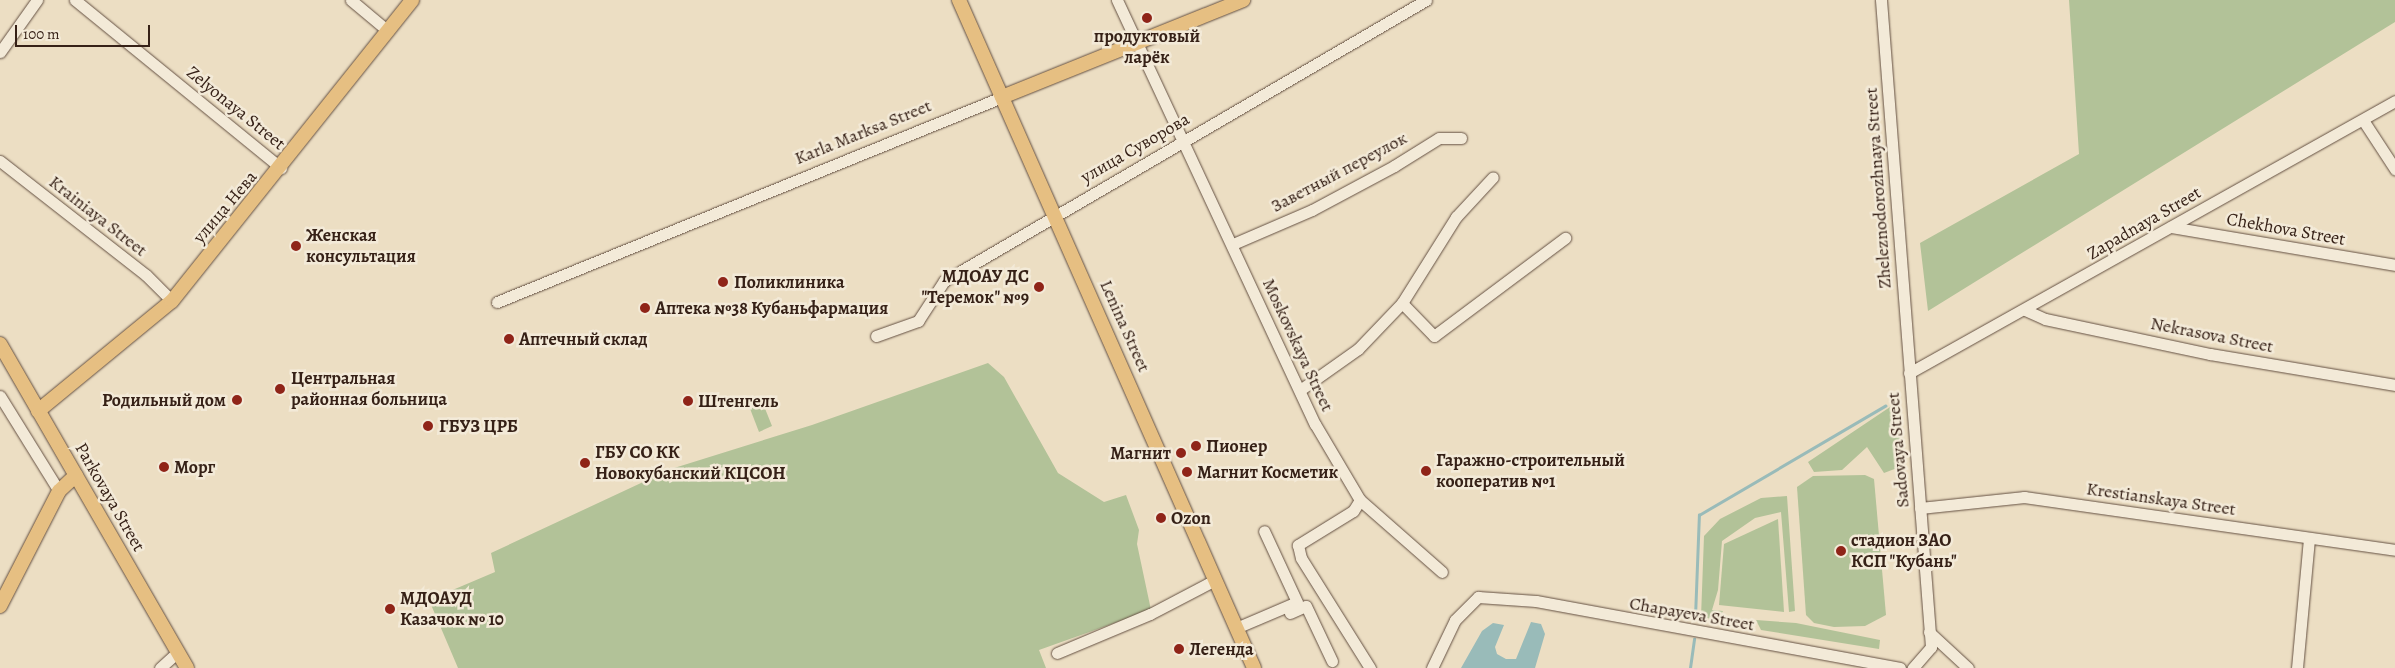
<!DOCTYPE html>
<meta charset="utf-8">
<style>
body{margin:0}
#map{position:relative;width:2395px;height:668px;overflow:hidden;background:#ecdec3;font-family:Alegreya,serif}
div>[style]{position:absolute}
.green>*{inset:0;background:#b2c298}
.water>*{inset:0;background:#99bbb9}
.stream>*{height:2.5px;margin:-1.25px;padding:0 1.25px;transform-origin:1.25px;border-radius:1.25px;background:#99bbb9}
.roads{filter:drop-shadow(0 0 1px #645042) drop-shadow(0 0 1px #645042)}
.minor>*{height:11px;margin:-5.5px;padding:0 5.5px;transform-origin:5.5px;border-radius:5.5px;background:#f3ead8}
.major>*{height:14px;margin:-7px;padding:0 7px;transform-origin:7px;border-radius:7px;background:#e6bf82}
.dots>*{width:14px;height:14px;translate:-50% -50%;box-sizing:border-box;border:2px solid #f3ead8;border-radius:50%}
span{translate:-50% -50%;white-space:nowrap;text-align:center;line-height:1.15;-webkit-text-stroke:5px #f3ead8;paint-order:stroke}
.poi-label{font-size:18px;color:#362117;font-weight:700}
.left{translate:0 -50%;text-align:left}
.right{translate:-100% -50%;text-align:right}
.street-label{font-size:18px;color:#362117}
.scale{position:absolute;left:15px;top:25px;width:135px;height:22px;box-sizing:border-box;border:2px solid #362117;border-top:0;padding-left:6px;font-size:15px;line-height:18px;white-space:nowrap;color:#362117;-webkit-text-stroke:4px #f3ead8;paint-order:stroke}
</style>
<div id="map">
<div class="green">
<i style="clip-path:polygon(2069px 0,2395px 0,2395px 22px,1928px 311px,1920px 243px,2079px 154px)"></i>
<i style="clip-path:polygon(988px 363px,1004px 377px,1058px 473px,1104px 502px,1126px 495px,1139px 530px,1137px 544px,1151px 610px,1039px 650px,1046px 668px,458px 668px,429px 600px,495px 572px,491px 553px,671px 469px,812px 425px)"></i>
<i style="clip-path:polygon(762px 401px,772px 426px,759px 432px,749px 406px)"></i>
<i style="clip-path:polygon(1899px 401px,1905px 465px,1884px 473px,1867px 447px,1842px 470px,1814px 472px,1808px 462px)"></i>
<i style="clip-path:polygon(1865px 475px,1874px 479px,1886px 615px,1865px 626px,1834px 627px,1814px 623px,1806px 615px,1797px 487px,1813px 476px)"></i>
<i style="clip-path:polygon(1787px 496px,1795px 611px,1789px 612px,1781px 512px,1755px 518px,1722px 541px,1718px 590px,1712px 610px,1723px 611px,1718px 620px,1701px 617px,1704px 536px,1720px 519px,1761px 498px)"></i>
<i style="clip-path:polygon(1778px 519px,1784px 612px,1719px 605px,1724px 544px)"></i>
<i style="clip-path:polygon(1756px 620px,1796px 623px,1880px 640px,1879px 649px,1761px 630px)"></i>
</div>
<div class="water">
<i style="clip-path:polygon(1531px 622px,1541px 624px,1545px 634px,1535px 668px,1461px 668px,1482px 631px,1493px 623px,1504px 625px,1495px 647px,1497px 654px,1506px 659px,1516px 659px)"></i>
</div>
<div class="stream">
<i style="left:1695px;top:617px;width:102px;rotate:-87.8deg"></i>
<i style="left:1699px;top:515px;width:216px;rotate:-30.4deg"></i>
<i style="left:1690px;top:668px;width:29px;rotate:-82deg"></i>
</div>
<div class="roads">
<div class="minor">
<i style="left:75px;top:0;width:266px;rotate:39.2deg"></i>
<i style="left:351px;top:0;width:48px;rotate:40deg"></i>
<i style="left:1117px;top:0;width:468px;rotate:65deg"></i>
<i style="left:1315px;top:424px;width:88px;rotate:59.4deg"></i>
<i style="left:1360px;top:500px;width:13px;rotate:122deg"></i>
<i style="left:1353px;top:511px;width:65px;rotate:148.3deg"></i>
<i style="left:1298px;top:545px;width:13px;rotate:77deg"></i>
<i style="left:1301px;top:558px;width:130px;rotate:57.9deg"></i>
<i style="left:1881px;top:0;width:649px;rotate:85.58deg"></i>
<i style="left:1931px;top:647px;width:28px;rotate:131deg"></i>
<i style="left:0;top:52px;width:64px;rotate:-54.6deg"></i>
<i style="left:2363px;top:120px;width:59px;rotate:56.9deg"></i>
<i style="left:0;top:161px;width:185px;rotate:38deg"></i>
<i style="left:146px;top:275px;width:37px;rotate:45deg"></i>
<i style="left:2171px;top:227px;width:227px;rotate:9.6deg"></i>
<i style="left:1233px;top:244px;width:86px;rotate:-23.3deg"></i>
<i style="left:1312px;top:210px;width:93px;rotate:-28.2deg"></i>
<i style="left:1394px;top:166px;width:53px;rotate:-31.9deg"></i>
<i style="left:1439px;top:138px;width:22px"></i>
<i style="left:497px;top:302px;width:545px;rotate:-22.09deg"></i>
<i style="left:1402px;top:303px;width:46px;rotate:45.9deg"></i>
<i style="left:1434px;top:336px;width:164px;rotate:-36.8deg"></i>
<i style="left:2025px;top:310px;width:22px;rotate:24deg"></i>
<i style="left:2045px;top:319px;width:169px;rotate:12deg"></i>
<i style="left:2210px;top:354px;width:188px;rotate:9.5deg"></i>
<i style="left:876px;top:336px;width:45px;rotate:-19.7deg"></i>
<i style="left:918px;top:321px;width:48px;rotate:-57deg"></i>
<i style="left:944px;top:281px;width:558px;rotate:-30.24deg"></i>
<i style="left:1909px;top:373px;width:557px;rotate:-29.23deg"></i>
<i style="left:1300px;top:390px;width:71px;rotate:-35.3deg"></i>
<i style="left:1358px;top:349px;width:64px;rotate:-46.3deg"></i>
<i style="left:1402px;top:303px;width:102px;rotate:-57.9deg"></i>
<i style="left:1456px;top:217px;width:54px;rotate:-47.2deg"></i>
<i style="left:0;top:396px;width:112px;rotate:58.2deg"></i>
<i style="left:1360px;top:500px;width:109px;rotate:41.3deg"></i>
<i style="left:1920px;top:508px;width:105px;rotate:-6deg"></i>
<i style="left:2024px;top:497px;width:375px;rotate:8.1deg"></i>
<i style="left:1290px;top:613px;width:17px;rotate:-24deg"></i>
<i style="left:1306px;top:606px;width:61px;rotate:64.7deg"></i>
<i style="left:1236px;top:628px;width:66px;rotate:-23.1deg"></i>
<i style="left:1297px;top:602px;width:78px;rotate:-114.9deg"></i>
<i style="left:1929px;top:632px;width:53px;rotate:42.7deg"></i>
<i style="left:1057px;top:653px;width:101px;rotate:-22.8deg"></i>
<i style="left:1150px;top:614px;width:73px;rotate:-27.6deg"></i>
<i style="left:160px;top:668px;width:24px;rotate:-42deg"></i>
<i style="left:1432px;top:668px;width:53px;rotate:-64.4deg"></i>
<i style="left:1455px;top:620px;width:33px;rotate:-45deg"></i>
<i style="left:1478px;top:597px;width:58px;rotate:3.9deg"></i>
<i style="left:1536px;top:601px;width:370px;rotate:10.4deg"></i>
<i style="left:2297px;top:668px;width:130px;rotate:-84.7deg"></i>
</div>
<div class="major">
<i style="left:959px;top:0;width:730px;rotate:66.17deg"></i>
<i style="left:1002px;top:97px;width:260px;rotate:-21.9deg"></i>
<i style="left:0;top:344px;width:374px;rotate:60deg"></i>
<i style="left:38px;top:411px;width:173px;rotate:-39.4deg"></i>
<i style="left:172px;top:301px;width:385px;rotate:-51.4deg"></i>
<i style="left:0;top:606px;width:129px;rotate:-62.8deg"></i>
<i style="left:59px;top:491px;width:23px;rotate:-43deg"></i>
</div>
</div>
<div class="dots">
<i style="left:1147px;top:18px;background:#8f2418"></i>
<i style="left:296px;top:246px;background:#8f2418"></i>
<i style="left:723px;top:282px;background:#8f2418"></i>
<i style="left:1039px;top:287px;background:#8f2418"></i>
<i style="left:645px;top:308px;background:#8f2418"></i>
<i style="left:509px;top:339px;background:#8f2418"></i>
<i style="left:280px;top:389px;background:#8f2418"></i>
<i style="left:237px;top:400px;background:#8f2418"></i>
<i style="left:688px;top:401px;background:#8f2418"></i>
<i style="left:428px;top:426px;background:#8f2418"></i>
<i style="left:1196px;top:446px;background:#8f2418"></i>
<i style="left:1181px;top:453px;background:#8f2418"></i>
<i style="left:585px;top:463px;background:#8f2418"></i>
<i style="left:164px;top:467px;background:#8f2418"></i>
<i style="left:1426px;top:471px;background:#8f2418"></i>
<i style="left:1187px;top:472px;background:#8f2418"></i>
<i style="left:1161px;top:518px;background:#8f2418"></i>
<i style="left:1841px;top:551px;background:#8f2418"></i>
<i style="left:390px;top:609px;background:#8f2418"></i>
<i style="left:1179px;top:649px;background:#8f2418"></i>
</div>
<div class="poi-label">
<span style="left:1147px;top:47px">продуктовый<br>ларёк</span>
<span class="left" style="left:306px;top:246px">Женская<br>консультация</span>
<span class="right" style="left:1029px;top:287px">МДОАУ ДС<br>"Теремок" №9</span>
<span class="left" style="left:734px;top:282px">Поликлиника</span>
<span class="left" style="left:655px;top:308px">Аптека №38 Кубаньфармация</span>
<span class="left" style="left:519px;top:339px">Аптечный склад</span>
<span class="left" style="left:291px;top:389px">Центральная<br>районная больница</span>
<span class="right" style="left:226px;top:400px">Родильный дом</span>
<span class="left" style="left:698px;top:401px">Штенгель</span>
<span class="left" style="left:439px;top:426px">ГБУЗ ЦРБ</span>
<span class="left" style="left:1206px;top:446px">Пионер</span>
<span class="left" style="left:595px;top:463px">ГБУ СО КК<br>Новокубанский КЦСОН</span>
<span class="right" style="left:1171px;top:453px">Магнит</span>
<span class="left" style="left:1436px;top:471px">Гаражно-строительный<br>кооператив №1</span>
<span class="left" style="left:174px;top:467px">Морг</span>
<span class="left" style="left:1197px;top:472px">Магнит Косметик</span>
<span class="left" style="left:1171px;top:518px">Ozon</span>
<span class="left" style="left:1851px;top:551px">стадион ЗАО<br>КСП "Кубань"</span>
<span class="left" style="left:400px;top:609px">МДОАУД<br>Казачок № 10</span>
<span class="left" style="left:1189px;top:649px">Легенда</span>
</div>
<div class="street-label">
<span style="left:236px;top:108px;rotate:39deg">Zelyonaya Street</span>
<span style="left:863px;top:132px;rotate:-22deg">Karla Marksa Street</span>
<span style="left:1135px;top:148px;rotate:-30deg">улица Суворова</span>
<span style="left:1339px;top:172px;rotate:-28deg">Заветный переулок</span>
<span style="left:1878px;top:188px;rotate:-94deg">Zheleznodorozhnaya Street</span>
<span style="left:225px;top:207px;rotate:-50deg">улица Нева</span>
<span style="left:98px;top:216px;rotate:38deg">Krainiaya Street</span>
<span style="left:2144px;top:223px;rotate:-30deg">Zapadnaya Street</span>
<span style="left:2286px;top:229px;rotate:10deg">Chekhova Street</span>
<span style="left:1125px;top:326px;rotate:66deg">Lenina Street</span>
<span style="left:2212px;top:335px;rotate:11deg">Nekrasova Street</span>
<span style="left:1298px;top:345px;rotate:65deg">Moskovskaya Street</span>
<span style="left:1898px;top:450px;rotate:-95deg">Sadovaya Street</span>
<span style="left:110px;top:497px;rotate:60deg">Parkovaya Street</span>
<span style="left:2161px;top:499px;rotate:8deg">Krestianskaya Street</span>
<span style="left:1692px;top:614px;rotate:10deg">Chapayeva Street</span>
</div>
<div class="scale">100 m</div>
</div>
